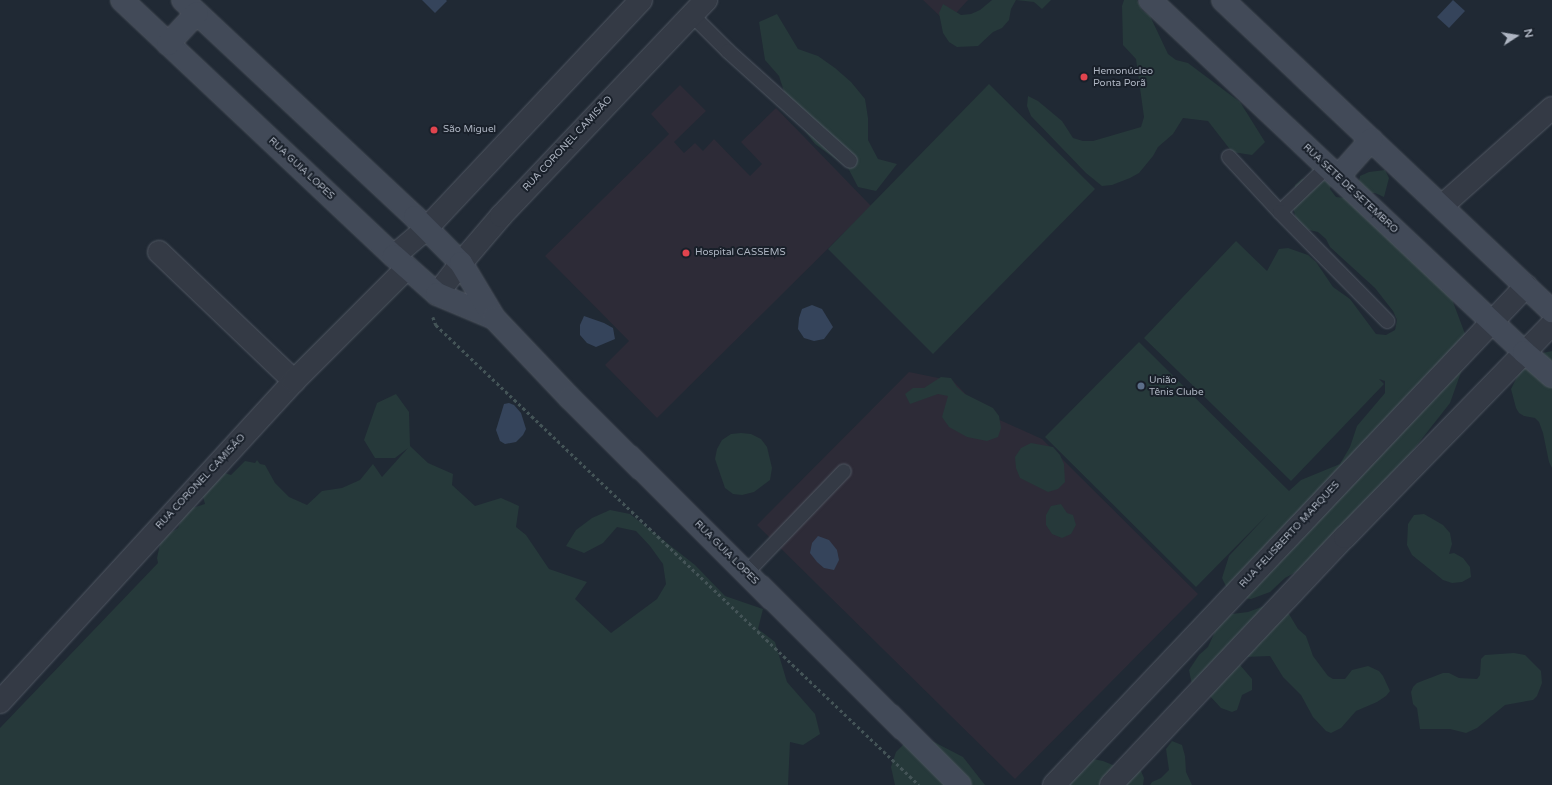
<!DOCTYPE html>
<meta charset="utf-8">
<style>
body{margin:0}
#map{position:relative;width:1552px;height:785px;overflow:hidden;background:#202934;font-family:"Varela Round",sans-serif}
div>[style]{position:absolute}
.medical>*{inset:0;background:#2d2b37}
.green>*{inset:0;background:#26393a}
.water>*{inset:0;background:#35445b}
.path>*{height:2.5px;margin-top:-1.25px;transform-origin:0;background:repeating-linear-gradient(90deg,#445457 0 3px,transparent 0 6px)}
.roads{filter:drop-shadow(0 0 1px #515863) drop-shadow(0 0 1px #515863)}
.lane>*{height:14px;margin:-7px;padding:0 7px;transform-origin:7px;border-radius:7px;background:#343a45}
.street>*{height:22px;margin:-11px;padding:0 11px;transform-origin:11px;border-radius:11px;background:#343a45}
.secondary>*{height:22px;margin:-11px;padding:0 11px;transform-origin:11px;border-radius:11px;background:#424a58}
.dots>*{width:11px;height:11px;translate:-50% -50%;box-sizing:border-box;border:2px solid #19202a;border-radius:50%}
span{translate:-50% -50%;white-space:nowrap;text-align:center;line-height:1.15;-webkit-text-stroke:4px #19202a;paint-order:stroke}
.poi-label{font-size:10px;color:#aeb5c2}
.left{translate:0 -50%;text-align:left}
.street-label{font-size:10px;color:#aeb5c2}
.north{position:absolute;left:1496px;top:16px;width:40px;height:40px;-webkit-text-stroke:3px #19202a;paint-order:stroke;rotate:78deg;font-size:11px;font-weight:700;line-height:16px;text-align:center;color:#aeb5c2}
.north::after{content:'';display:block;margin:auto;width:14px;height:18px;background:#aeb5c2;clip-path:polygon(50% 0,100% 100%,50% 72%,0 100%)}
</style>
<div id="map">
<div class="medical">
<i style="clip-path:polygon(923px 0,968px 0,947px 23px)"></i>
<i style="clip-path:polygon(680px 85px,706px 111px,674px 142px,684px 153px,695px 143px,703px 151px,714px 139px,750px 176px,762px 164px,741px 142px,776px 108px,871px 206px,657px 418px,605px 365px,629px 341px,545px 256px,669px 134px,651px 114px)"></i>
<i style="clip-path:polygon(909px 372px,953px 381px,984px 413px,1042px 439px,1198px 594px,1015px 779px,757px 525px)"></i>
</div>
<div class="green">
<i style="clip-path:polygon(992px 0,1051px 0,1042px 9px,1034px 2px,1016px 0,1011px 9px,1009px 20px,1002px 28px,993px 32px,978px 46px,957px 47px,949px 42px,943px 33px,939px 13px,943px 4px,961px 15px,971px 14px,980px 10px)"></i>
<i style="clip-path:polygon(1124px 0,1137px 0,1142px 10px,1150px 16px,1168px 54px,1176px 60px,1188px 63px,1240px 102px,1265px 142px,1252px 155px,1232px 152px,1208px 121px,1183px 118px,1173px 134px,1158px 147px,1153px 156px,1139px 173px,1130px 178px,1112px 185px,1102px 186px,1086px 173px,1031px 116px,1027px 106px,1028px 96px,1038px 101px,1062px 121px,1073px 138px,1083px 141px,1093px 141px,1141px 127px,1144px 117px,1136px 59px,1123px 45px,1122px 6px)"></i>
<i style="clip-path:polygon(777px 14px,798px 49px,818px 56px,835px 68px,851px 82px,865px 99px,868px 118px,868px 140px,878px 159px,897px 164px,876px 191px,858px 187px,848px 168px,815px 144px,791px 113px,779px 76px,765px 60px,759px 22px)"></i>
<i style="clip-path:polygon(989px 84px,1095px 189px,933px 354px,828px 249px)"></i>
<i style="clip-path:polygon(1385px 170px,1389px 178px,1384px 197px,1375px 193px,1365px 193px,1358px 186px,1360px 176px,1369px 172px)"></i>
<i style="clip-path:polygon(1302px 179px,1322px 180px,1331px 183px,1330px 189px,1336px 197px,1346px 198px,1450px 294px,1470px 347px,1450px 403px,1410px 454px,1390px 492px,1298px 571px,1285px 578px,1270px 592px,1251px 599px,1231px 597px,1222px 578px,1229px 556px,1268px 514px,1196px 587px,1045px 437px,1139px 342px,1289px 491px,1301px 480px,1340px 464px,1350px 447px,1357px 426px,1385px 393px,1385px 381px,1379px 379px,1384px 384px,1291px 481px,1144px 338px,1236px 241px,1267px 271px,1279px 249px,1288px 248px,1308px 255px,1316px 262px,1333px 287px,1350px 299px,1376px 334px,1386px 335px,1395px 330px,1397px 320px,1393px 311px,1375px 288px,1330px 247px,1326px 239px,1318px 232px,1309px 230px,1300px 224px,1295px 216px,1293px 206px,1295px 185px)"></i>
<i style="clip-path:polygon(1552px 351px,1552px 468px,1549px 462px,1543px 433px,1539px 422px,1535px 418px,1524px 416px,1519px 413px,1516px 408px,1511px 389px,1519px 373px,1543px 353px)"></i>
<i style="clip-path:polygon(941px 377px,951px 378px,957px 387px,965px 394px,993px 408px,999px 416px,1001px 428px,998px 437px,987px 441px,967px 437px,949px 427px,942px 417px,948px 396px,938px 394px,910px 404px,905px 394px,913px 388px,924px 388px)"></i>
<i style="clip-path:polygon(396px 394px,409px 412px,410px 446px,428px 463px,453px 474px,452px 485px,475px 506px,501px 498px,519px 506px,516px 527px,526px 535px,549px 569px,587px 582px,575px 599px,611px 633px,657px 599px,666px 584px,663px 564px,650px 546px,636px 531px,617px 527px,603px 543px,584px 553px,566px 546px,576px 530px,592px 518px,610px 510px,630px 514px,695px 565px,725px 596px,763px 609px,758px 629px,775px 642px,787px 682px,815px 714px,820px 734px,803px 745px,790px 742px,788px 785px,0 785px,0 728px,158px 563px,157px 558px,161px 539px,178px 528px,186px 510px,205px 504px,200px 486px,212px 469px,231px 475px,245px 461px,255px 463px,257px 460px,260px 464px,265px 465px,275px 483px,289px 497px,307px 505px,322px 491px,342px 488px,360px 480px,373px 464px,382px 477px,408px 448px,395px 458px,375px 458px,364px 440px,377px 403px)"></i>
<i style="clip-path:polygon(741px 433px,751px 434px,761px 439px,767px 447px,772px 468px,770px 480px,754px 492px,742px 495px,733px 494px,725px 488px,715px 459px,717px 449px,722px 440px,731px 434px)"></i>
<i style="clip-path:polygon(1031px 443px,1053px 447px,1060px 455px,1064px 464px,1065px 482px,1058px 489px,1048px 492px,1020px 478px,1016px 468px,1015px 457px,1021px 448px)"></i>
<i style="clip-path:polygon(1061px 504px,1067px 513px,1073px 515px,1076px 525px,1071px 534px,1062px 538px,1052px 534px,1046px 525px,1046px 515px,1051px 506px)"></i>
<i style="clip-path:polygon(1424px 514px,1443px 525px,1450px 533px,1452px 544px,1449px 554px,1454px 553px,1463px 558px,1470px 567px,1471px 577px,1462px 582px,1452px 583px,1443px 580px,1412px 555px,1407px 545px,1408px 524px,1414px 515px)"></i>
<i style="clip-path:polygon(1270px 604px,1285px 610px,1289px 614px,1298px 629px,1306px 636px,1313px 656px,1328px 676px,1333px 679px,1345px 679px,1352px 670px,1368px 666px,1379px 671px,1383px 676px,1390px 691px,1386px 696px,1377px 702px,1356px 711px,1341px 728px,1331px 733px,1326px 731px,1313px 717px,1301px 695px,1283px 677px,1270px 656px,1244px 657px,1240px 665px,1252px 679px,1252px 690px,1242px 695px,1237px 710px,1232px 712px,1221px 708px,1209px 695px,1192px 685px,1189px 670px,1199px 655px,1208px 647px,1218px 625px,1232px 614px,1248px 612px)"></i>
<i style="clip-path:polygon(1514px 653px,1525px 655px,1541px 671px,1542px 683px,1537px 696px,1533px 700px,1505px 705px,1477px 728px,1466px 733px,1450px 729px,1420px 729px,1417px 708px,1413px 704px,1411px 692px,1413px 687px,1417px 683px,1443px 673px,1449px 673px,1459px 678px,1477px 679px,1480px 675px,1481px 659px,1485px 655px)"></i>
<i style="clip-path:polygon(924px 739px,934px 742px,963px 757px,985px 785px,895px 785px,891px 767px,896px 752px,904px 744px)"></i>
<i style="clip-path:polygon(1172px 741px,1182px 745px,1185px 756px,1186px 772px,1192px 785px,1150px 785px,1152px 782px,1161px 778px,1169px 770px,1166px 749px)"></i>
<i style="clip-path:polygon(1093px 759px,1103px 761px,1130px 772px,1140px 769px,1144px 778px,1143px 785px,1069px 785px,1075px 769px)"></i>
</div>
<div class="water">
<i style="clip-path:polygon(422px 0,446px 0,447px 1px,435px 13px)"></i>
<i style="clip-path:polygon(1453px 0,1465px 11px,1449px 28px,1437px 17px)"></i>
<i style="clip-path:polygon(812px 305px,822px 309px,833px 327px,824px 339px,814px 341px,804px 338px,798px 329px,799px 318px,802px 309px)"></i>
<i style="clip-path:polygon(584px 316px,604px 323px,613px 328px,615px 339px,596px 347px,587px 343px,580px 335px,580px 325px)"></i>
<i style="clip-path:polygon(509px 403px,514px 405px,521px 413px,526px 429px,523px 435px,516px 442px,505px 444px,500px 441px,496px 430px,504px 404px)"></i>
<i style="clip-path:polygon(818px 536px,829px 540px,837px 550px,839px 560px,834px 570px,824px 568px,817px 562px,810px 553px,812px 543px)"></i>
</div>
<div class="path">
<i style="left:433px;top:317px;width:9px;rotate:69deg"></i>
<i style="left:436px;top:325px;width:667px;rotate:43.6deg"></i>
</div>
<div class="roads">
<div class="lane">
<i style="left:692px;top:15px;width:51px;rotate:45deg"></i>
<i style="left:728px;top:51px;width:164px;rotate:42deg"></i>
<i style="left:1229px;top:157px;width:75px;rotate:47.2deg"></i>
<i style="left:1327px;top:167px;width:65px;rotate:136.2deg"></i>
<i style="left:1280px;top:212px;width:153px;rotate:45.5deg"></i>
<i style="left:746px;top:573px;width:141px;rotate:-46.1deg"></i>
</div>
<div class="street">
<i style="left:1442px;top:206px;width:147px;rotate:-41.7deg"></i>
<i style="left:159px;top:252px;width:187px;rotate:43.7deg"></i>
<i style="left:394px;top:256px;width:42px;rotate:-40.2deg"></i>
<i style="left:426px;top:229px;width:314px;rotate:-46.8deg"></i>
<i style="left:437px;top:294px;width:39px;rotate:-52deg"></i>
<i style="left:461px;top:263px;width:62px;rotate:-49.6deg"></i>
<i style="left:501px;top:216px;width:298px;rotate:-46.5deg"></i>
<i style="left:0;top:702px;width:435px;rotate:-47.5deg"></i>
<i style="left:294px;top:381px;width:160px;rotate:-45deg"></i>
<i style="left:1054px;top:785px;width:687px;rotate:-46.59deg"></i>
<i style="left:1111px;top:785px;width:341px;rotate:-46.7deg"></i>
<i style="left:1345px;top:537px;width:297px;rotate:-45.8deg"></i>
</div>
<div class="secondary">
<i style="left:122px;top:0;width:374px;rotate:43.3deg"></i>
<i style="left:394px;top:256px;width:57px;rotate:41.5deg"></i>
<i style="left:437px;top:294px;width:62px;rotate:22.8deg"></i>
<i style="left:183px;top:0;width:318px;rotate:43.1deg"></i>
<i style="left:415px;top:217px;width:65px;rotate:45deg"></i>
<i style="left:461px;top:263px;width:64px;rotate:59deg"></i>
<i style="left:494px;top:318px;width:110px;rotate:46.5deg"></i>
<i style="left:570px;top:398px;width:549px;rotate:44.78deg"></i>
<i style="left:1150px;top:0;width:514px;rotate:43.26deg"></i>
<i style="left:1524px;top:352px;width:37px;rotate:41deg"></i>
<i style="left:1223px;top:0;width:453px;rotate:43.4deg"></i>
<i style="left:168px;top:44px;width:42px;rotate:-46.9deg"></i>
<i style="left:1338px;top:177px;width:50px;rotate:-48.3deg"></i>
</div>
</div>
<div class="dots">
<i style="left:1084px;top:77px;background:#e0444e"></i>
<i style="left:434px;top:130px;background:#e0444e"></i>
<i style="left:686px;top:253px;background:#e0444e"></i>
<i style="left:1141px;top:386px;background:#5c6f8a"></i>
</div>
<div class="poi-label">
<span class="left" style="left:1093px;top:77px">Hemonúcleo<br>Ponta Porã</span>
<span class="left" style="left:443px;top:130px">São Miguel</span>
<span class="left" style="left:695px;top:253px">Hospital CASSEMS</span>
<span class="left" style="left:1149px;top:386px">União<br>Tênis Clube</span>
</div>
<div class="street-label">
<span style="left:568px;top:144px;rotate:-47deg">RUA CORONEL CAMISÃO</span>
<span style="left:301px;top:169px;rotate:43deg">RUA GUIA LOPES</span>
<span style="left:1350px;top:189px;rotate:43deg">RUA SETE DE SETEMBRO</span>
<span style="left:201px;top:482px;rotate:-47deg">RUA CORONEL CAMISÃO</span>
<span style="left:1290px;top:535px;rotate:-47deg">RUA FELISBERTO MARQUES</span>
<span style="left:726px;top:553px;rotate:45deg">RUA GUIA LOPES</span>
</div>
<div class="north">N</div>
</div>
